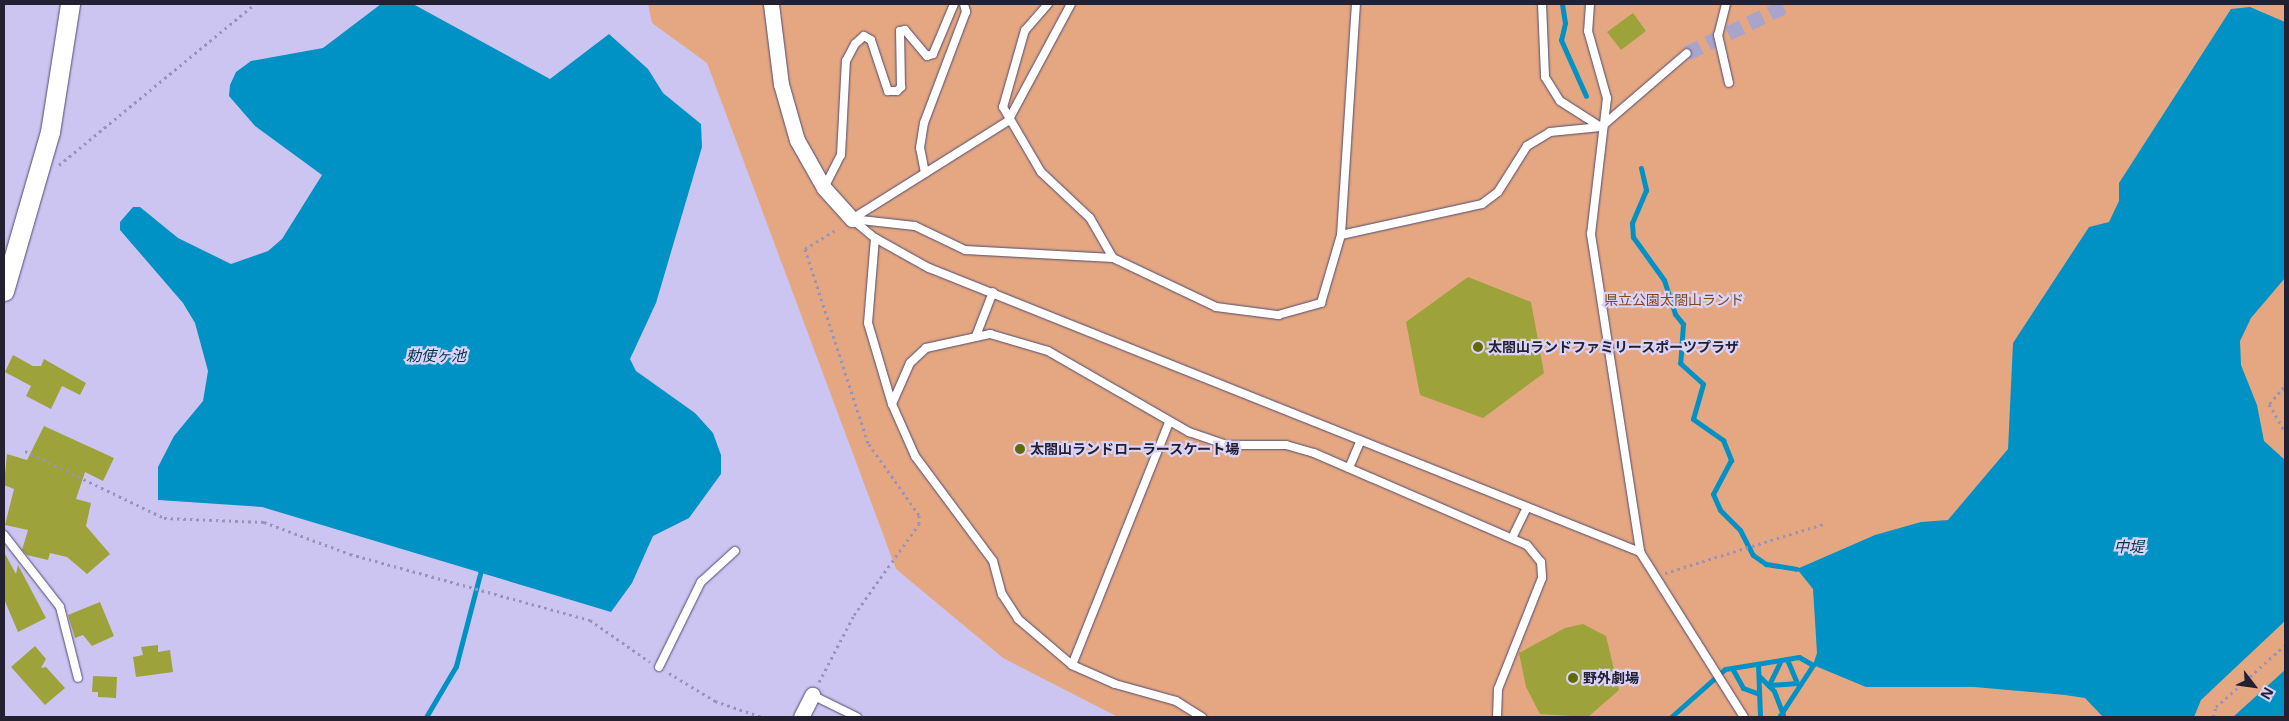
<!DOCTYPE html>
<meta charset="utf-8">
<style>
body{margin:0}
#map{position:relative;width:2289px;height:721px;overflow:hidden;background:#ccc5f2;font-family:"Open Sans","Noto Sans JP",sans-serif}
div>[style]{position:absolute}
.green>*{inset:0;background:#e5a781}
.water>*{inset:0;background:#0092c5}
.stream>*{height:5px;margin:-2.5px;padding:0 2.5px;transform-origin:2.5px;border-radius:2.5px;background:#0092c5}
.building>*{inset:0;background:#9da33a}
.minor-tunnel>*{height:15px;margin-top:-7.5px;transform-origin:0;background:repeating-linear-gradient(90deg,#aaa4cb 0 15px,transparent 0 23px)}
.path>*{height:3px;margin-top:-1.5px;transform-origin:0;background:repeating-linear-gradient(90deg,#9993b8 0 2.5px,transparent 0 6.5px)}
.roads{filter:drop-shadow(0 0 1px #524b71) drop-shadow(0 0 1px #524b71)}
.service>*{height:8px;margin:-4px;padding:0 4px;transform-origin:4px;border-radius:4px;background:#fff}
.minor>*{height:15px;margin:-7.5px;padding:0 7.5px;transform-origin:7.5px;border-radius:7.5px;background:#fff}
.tertiary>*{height:19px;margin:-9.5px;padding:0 9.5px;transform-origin:9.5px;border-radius:9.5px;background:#fff}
.dots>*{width:14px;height:14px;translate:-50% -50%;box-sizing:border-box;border:2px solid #d9d3f8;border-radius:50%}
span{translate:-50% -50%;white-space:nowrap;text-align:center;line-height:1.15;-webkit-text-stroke:4.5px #d9d3f8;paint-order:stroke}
.park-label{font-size:14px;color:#80471f}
.poi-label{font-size:14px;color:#232031;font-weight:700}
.left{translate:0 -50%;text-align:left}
.water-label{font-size:15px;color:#003449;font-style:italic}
.frame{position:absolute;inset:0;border:5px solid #232031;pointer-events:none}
.north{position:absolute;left:2229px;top:661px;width:50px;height:50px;-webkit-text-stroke:4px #d9d3f8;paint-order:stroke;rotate:120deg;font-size:14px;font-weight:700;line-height:20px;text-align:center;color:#232031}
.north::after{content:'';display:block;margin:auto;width:18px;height:22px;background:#232031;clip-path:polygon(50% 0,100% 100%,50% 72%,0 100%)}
</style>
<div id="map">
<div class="green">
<i style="clip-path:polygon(648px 4px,2285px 4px,2285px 717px,1118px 717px,1003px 658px,896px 569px,707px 63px,652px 23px)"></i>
</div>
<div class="water">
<i style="clip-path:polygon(381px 4px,413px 4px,550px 79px,609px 34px,648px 69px,663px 93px,701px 124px,702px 147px,656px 303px,630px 359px,636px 371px,695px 413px,713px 433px,721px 455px,721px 474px,689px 518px,653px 536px,632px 583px,611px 612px,262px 507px,158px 500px,158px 467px,174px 436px,203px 401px,208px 371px,195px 323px,183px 303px,120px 230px,120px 222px,133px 207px,140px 207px,178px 238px,231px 264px,268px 251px,282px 239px,322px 175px,255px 126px,229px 96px,230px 85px,236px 72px,251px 61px,323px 48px)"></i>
<i style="clip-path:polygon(2250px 7px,2285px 22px,2285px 278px,2251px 318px,2240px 341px,2241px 365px,2257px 405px,2264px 441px,2285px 460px,2285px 621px,2201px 700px,2194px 717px,2103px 717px,2085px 698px,2065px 695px,1974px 687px,1866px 687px,1813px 665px,1817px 653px,1813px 589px,1797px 569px,1875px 535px,1921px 522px,1948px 520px,2008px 449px,2013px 343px,2089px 227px,2109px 222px,2119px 201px,2119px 183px,2231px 9px)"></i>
<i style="clip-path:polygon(2285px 670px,2285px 717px,2233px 717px)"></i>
</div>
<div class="stream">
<i style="left:1562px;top:4px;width:19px;rotate:81deg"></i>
<i style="left:1565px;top:23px;width:17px;rotate:103deg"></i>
<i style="left:1561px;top:40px;width:61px;rotate:65.9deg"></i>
<i style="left:1641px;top:168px;width:23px;rotate:77deg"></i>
<i style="left:1646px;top:190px;width:36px;rotate:113deg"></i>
<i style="left:1632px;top:223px;width:14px;rotate:86deg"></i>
<i style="left:1633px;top:237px;width:53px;rotate:54.2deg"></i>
<i style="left:1664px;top:280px;width:36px;rotate:72deg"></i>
<i style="left:1675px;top:314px;width:13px;rotate:51deg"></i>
<i style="left:1683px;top:324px;width:39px;rotate:94deg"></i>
<i style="left:1680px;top:363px;width:31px;rotate:42deg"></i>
<i style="left:1703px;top:384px;width:36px;rotate:106deg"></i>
<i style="left:1693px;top:419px;width:37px;rotate:35deg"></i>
<i style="left:1723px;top:440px;width:22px;rotate:68deg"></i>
<i style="left:1731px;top:460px;width:38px;rotate:118deg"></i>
<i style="left:1713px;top:494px;width:17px;rotate:66deg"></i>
<i style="left:1720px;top:510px;width:28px;rotate:45deg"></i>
<i style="left:1740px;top:530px;width:28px;rotate:63deg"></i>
<i style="left:1753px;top:555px;width:16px;rotate:35deg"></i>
<i style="left:1766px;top:564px;width:31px;rotate:9deg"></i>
<i style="left:1781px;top:660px;width:28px;rotate:116deg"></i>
<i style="left:1769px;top:685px;width:28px;rotate:-4deg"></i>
<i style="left:1797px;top:683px;width:26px;rotate:-113deg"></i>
<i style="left:1758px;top:664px;width:53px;rotate:87.8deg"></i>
<i style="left:1732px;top:668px;width:23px;rotate:61deg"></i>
<i style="left:1743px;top:688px;width:15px;rotate:20deg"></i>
<i style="left:1759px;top:676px;width:21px;rotate:45deg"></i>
<i style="left:1774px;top:691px;width:25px;rotate:69deg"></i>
<i style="left:426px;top:717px;width:59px;rotate:-59.5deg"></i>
<i style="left:456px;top:666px;width:103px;rotate:-75.4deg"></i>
<i style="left:1671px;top:717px;width:72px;rotate:-41.6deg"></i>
<i style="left:1725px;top:669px;width:75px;rotate:-9.2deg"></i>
<i style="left:1799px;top:657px;width:16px;rotate:30deg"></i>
<i style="left:1813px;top:665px;width:62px;rotate:123.2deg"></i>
</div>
<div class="building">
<i style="clip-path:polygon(1633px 13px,1646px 31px,1621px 50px,1607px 32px)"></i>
<i style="clip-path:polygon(1468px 277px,1531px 302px,1544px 373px,1483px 418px,1420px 395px,1406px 322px)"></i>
<i style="clip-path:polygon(13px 355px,33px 366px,41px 366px,44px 359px,86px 383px,80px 395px,62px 386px,51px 409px,26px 396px,31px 386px,5px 372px)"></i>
<i style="clip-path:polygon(44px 426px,114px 458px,103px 481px,85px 472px,76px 499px,91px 503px,86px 526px,110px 554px,87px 574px,67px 557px,50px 553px,48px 560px,27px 555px,22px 550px,28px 530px,5px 525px,14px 489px,4px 485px,7px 454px,27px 460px)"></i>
<i style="clip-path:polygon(4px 552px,16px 574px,18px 565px,46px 618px,18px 632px,4px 599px)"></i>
<i style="clip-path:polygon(100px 602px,114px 636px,92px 646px,83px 635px,75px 638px,68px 615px)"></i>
<i style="clip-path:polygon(1583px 624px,1606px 636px,1619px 690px,1588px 717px,1540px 714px,1526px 687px,1519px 653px,1565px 628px)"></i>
<i style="clip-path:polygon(158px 645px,158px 652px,170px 650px,173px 672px,136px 677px,133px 657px,143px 655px,141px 647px)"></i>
<i style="clip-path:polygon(35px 646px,46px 659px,41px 668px,46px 667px,65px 688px,45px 705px,11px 667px)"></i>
<i style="clip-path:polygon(93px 676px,117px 677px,116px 698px,98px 697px,98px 692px,92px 692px)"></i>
</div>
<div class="minor-tunnel">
<i style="left:1687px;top:53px;width:113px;rotate:-25.7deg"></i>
</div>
<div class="path">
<i style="left:59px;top:165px;width:254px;rotate:-39.4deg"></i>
<i style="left:2285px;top:382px;width:11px;rotate:90deg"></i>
<i style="left:2284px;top:387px;width:23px;rotate:131deg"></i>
<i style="left:2269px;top:404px;width:32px;rotate:60deg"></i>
<i style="left:25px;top:451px;width:154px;rotate:25.7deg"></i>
<i style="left:164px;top:518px;width:100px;rotate:2.3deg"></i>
<i style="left:264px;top:522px;width:92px;rotate:20.4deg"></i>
<i style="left:350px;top:554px;width:249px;rotate:15.4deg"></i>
<i style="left:590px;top:620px;width:73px;rotate:35deg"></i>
<i style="left:1665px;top:573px;width:165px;rotate:-17.2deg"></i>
<i style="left:669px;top:673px;width:54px;rotate:31.3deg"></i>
<i style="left:715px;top:701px;width:50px;rotate:18.8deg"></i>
<i style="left:819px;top:682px;width:76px;rotate:-62.4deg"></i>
<i style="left:854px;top:615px;width:112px;rotate:-54.5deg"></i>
<i style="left:919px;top:524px;width:9px;rotate:-90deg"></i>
<i style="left:919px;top:515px;width:88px;rotate:-125.3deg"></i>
<i style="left:868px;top:443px;width:204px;rotate:-108deg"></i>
<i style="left:805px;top:249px;width:39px;rotate:-32deg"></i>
<i style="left:2213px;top:717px;width:10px;rotate:-73deg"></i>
<i style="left:2216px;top:707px;width:93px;rotate:-41.9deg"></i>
</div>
<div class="roads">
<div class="service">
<i style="left:1048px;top:4px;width:35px;rotate:131deg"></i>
<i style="left:1025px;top:30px;width:80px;rotate:105.9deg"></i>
<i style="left:1003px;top:107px;width:75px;rotate:59.7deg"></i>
<i style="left:1041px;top:172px;width:67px;rotate:43.2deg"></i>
<i style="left:1090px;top:218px;width:46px;rotate:60.1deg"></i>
<i style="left:1542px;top:4px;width:73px;rotate:87.6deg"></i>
<i style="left:1545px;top:77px;width:28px;rotate:58deg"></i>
<i style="left:1560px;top:101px;width:49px;rotate:32.4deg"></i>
<i style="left:1590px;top:4px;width:27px;rotate:94deg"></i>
<i style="left:1588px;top:31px;width:70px;rotate:74.2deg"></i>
<i style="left:1607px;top:98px;width:137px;rotate:96.7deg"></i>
<i style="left:1591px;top:234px;width:322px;rotate:81.2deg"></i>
<i style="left:1640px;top:552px;width:195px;rotate:57.8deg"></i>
<i style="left:1726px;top:4px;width:32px;rotate:104deg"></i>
<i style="left:1718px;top:35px;width:49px;rotate:77.1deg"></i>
<i style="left:925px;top:173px;width:25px;rotate:-101deg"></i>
<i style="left:920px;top:148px;width:25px;rotate:-81deg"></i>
<i style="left:924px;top:123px;width:119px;rotate:-69.3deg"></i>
<i style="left:966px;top:12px;width:8px;rotate:-104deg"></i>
<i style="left:824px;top:188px;width:37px;rotate:-63deg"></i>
<i style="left:841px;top:155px;width:94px;rotate:-87deg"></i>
<i style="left:846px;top:61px;width:19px;rotate:-62deg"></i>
<i style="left:855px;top:44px;width:12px;rotate:-42deg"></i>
<i style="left:864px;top:36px;width:8px;rotate:30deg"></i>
<i style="left:871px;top:40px;width:54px;rotate:71.6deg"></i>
<i style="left:888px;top:91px;width:9px"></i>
<i style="left:897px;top:91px;width:6px;rotate:-45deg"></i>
<i style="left:901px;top:87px;width:56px;rotate:-91deg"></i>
<i style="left:900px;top:31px;width:5px;rotate:-11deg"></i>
<i style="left:905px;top:30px;width:34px;rotate:50deg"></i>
<i style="left:927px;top:56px;width:6px;rotate:-18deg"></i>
<i style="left:933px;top:54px;width:54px;rotate:-67.2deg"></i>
<i style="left:852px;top:219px;width:63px;rotate:6.3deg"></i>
<i style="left:915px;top:226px;width:55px;rotate:25.6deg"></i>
<i style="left:965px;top:250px;width:148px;rotate:3.1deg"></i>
<i style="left:1113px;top:258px;width:114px;rotate:25.4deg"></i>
<i style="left:1216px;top:307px;width:63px;rotate:7.4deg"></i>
<i style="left:1278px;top:315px;width:45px;rotate:-15.6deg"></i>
<i style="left:1321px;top:303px;width:71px;rotate:-73.6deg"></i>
<i style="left:1341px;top:235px;width:144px;rotate:-12.4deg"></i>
<i style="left:1482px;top:204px;width:20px;rotate:-37deg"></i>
<i style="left:1498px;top:192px;width:54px;rotate:-57.8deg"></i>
<i style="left:1527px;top:146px;width:27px;rotate:-31deg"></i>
<i style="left:1550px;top:132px;width:51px;rotate:-5.6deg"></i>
<i style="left:1601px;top:127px;width:113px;rotate:-40.7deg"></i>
<i style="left:852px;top:219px;width:30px;rotate:40deg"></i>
<i style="left:875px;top:238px;width:62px;rotate:29.1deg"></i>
<i style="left:929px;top:268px;width:766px;rotate:21.77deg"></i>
<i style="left:852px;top:219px;width:184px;rotate:-32.1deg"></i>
<i style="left:1008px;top:121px;width:133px;rotate:-61.7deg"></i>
<i style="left:1341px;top:235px;width:231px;rotate:-86.3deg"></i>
<i style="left:875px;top:238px;width:85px;rotate:94.7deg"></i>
<i style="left:868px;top:323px;width:84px;rotate:73.5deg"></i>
<i style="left:892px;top:404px;width:57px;rotate:66.1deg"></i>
<i style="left:915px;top:456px;width:131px;rotate:53.4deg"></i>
<i style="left:993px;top:561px;width:34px;rotate:75deg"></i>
<i style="left:1002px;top:594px;width:30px;rotate:57deg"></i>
<i style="left:1018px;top:619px;width:71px;rotate:40.4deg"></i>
<i style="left:1072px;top:665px;width:47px;rotate:23.8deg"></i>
<i style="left:1115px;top:684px;width:63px;rotate:15.6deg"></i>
<i style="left:1176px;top:701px;width:31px;rotate:32deg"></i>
<i style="left:976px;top:336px;width:47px;rotate:-68.9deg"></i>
<i style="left:892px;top:404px;width:45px;rotate:-66.3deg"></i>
<i style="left:910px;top:363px;width:22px;rotate:-43deg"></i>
<i style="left:926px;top:348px;width:66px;rotate:-12.3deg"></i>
<i style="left:990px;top:334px;width:60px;rotate:16.3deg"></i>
<i style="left:1048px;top:351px;width:163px;rotate:29.9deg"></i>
<i style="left:1189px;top:432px;width:40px;rotate:18.9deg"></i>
<i style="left:1227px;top:445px;width:59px"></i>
<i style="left:1286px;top:445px;width:29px;rotate:16deg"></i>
<i style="left:1314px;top:453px;width:232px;rotate:23.4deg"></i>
<i style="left:1527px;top:545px;width:22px;rotate:51deg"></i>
<i style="left:1541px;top:562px;width:16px;rotate:86deg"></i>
<i style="left:1542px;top:578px;width:119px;rotate:111.6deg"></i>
<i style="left:1498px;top:689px;width:28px;rotate:92deg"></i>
<i style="left:1349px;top:468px;width:30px;rotate:-67deg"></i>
<i style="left:4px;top:535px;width:91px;rotate:52.1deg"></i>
<i style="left:60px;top:607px;width:73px;rotate:75.8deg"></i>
<i style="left:1512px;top:538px;width:34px;rotate:-64deg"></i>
<i style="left:1072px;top:665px;width:262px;rotate:-68.2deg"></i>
<i style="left:659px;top:667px;width:95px;rotate:-63.7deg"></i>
<i style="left:701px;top:582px;width:46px;rotate:-42.4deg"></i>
<i style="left:812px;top:695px;width:50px;rotate:26.1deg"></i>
</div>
<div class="minor">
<i style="left:771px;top:4px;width:81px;rotate:82.9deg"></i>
<i style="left:781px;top:84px;width:58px;rotate:74.1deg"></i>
<i style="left:797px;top:140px;width:55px;rotate:60.6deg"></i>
<i style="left:824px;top:188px;width:42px;rotate:47.9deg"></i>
<i style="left:801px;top:717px;width:25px;rotate:-63deg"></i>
</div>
<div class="tertiary">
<i style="left:4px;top:291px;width:166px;rotate:-73.9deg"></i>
<i style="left:50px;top:132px;width:130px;rotate:-81.1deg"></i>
</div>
</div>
<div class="dots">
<i style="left:1478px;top:347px;background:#646908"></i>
<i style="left:1020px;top:449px;background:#646908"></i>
<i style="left:1573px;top:678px;background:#646908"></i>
</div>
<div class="park-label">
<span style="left:1674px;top:300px">県立公園太閤山ランド</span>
</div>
<div class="poi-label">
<span class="left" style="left:1488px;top:347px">太閤山ランドファミリースポーツプラザ</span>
<span class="left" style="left:1030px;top:449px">太閤山ランドローラースケート場</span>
<span class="left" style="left:1583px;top:678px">野外劇場</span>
</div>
<div class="water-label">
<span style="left:436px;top:356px">勅使ヶ池</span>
<span style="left:2129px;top:547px">中堤</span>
</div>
<div class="frame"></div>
<div class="north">N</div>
</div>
